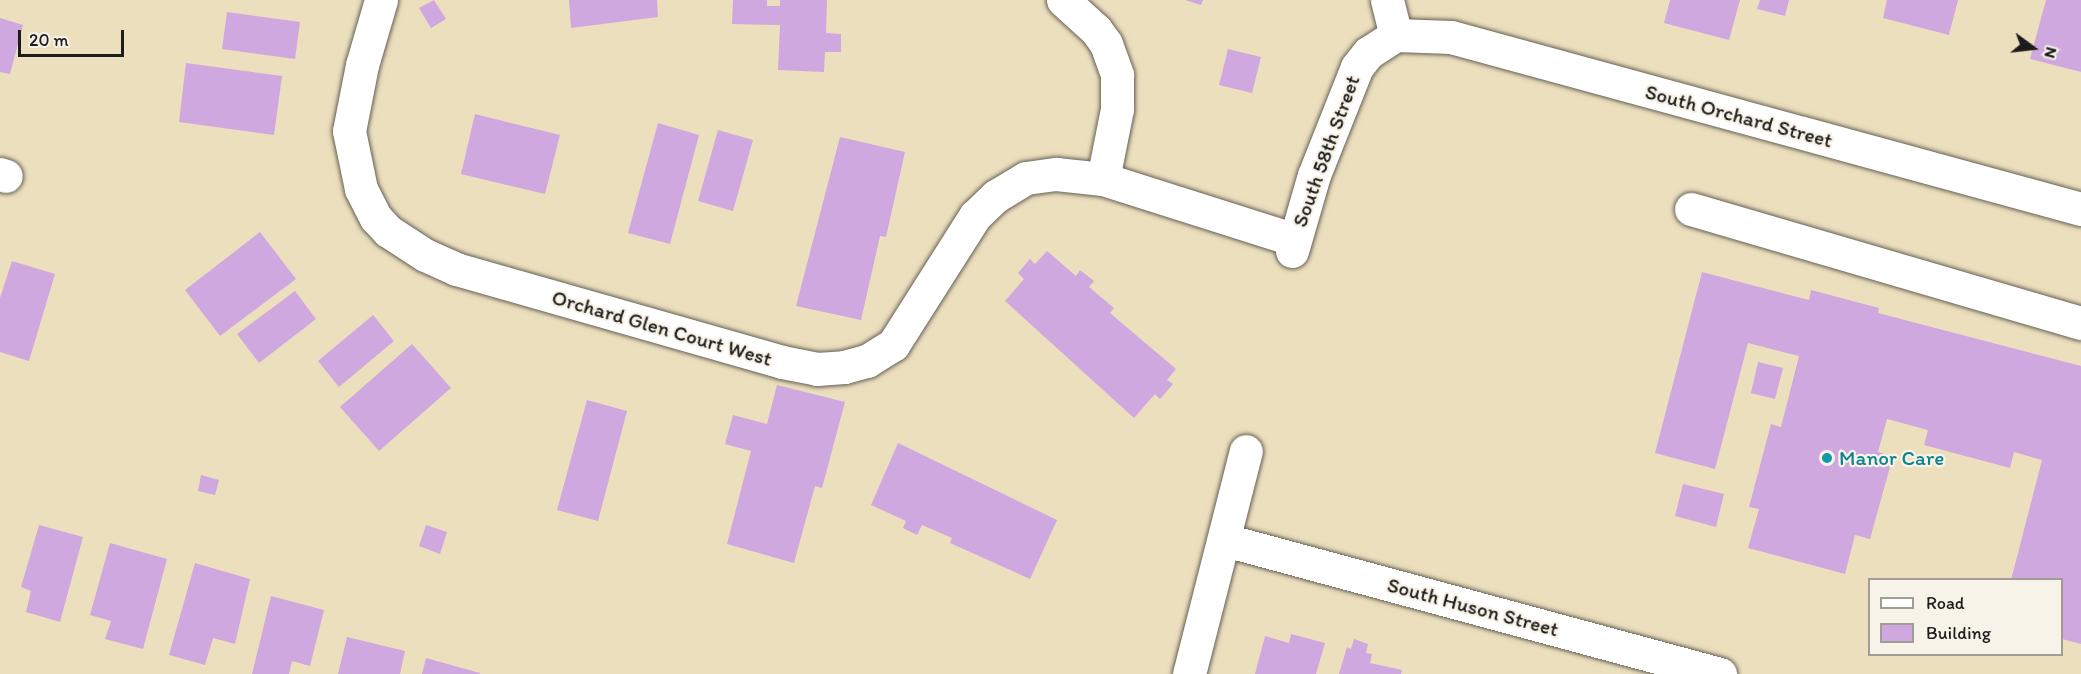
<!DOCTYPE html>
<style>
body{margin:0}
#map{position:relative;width:2081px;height:674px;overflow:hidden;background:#ecdfbe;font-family:Itim,sans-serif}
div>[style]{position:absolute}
.building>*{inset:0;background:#cfa8df}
.roads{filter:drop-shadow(0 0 2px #656055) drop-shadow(0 0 2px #656055)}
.minor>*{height:33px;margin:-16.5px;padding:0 16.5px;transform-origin:16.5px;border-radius:16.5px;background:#fff}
.dots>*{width:16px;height:16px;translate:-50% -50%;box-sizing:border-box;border:3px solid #f7f3e8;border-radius:50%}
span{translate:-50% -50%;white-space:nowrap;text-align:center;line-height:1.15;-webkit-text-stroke:4.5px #f7f3e8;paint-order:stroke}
.street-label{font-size:21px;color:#1c1c1c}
.culture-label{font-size:21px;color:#0d838f}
.left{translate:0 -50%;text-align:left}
.legend{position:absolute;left:1868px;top:578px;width:195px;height:78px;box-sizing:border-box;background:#f7f3e8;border:2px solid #9f9d96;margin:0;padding:8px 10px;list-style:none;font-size:18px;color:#1c1c1c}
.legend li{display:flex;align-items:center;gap:12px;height:30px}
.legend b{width:30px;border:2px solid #9f9d96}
.north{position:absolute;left:2003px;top:18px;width:60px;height:60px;-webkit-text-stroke:4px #f7f3e8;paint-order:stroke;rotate:105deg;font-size:16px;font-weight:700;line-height:24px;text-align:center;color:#1c1c1c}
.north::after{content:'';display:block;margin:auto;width:21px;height:27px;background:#1c1c1c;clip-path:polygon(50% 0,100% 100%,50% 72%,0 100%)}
.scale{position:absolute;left:18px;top:30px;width:106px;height:27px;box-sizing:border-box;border:3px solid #1c1c1c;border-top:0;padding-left:8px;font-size:18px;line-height:21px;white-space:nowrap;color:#1c1c1c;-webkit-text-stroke:4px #f7f3e8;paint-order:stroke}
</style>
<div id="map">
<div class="building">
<i style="clip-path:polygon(434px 0,446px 19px,431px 28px,419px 8px)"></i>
<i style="clip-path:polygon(569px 0,657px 0,658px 17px,571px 28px)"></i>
<i style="clip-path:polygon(733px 0,767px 0,767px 6px,780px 6px,780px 0,827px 0,826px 33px,841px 34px,841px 52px,825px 52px,824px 72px,778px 70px,780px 25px,732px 24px)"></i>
<i style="clip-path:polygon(1185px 0,1203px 0,1201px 5px)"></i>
<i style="clip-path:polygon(1670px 0,1740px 0,1729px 40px,1664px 23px)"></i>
<i style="clip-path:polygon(1760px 0,1789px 0,1785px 16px,1757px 9px)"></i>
<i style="clip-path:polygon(1887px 0,1958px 0,1949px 35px,1883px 18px)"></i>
<i style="clip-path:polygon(2046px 0,2081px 0,2081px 72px,2030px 59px)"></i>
<i style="clip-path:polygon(227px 12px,300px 22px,295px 59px,222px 49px)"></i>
<i style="clip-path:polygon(0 18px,23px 25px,10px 74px,0 72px)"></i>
<i style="clip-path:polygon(1228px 49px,1261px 57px,1252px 93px,1219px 85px)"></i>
<i style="clip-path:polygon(186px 63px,282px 76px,274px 135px,179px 122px)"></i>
<i style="clip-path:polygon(475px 114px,560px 135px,545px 194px,461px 174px)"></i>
<i style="clip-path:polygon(658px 123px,699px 135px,670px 244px,628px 233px)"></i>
<i style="clip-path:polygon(718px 130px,753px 140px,733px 211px,698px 201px)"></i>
<i style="clip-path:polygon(840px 137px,905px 152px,886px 237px,880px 236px,861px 320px,796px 306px)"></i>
<i style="clip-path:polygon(260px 232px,296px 279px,220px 336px,185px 290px)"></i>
<i style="clip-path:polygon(1047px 251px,1076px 276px,1080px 270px,1094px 281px,1089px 287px,1114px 308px,1110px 313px,1176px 369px,1167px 380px,1173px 384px,1160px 399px,1155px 394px,1134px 418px,1005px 301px,1024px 279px,1018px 273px,1030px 259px,1035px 264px)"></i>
<i style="clip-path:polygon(12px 261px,55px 274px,29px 361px,0 352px,0 298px)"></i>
<i style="clip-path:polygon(1702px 272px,1809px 300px,1811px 290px,1879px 308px,1878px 313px,2081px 366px,2081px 644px,2062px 639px,2062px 580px,2011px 580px,2042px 460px,2014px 452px,2010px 468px,1924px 445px,1928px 430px,1887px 419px,1878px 452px,1893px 456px,1870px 539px,1855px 535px,1845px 574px,1748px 548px,1759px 509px,1749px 507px,1771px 424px,1781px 427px,1799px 356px,1748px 343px,1715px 469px,1655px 453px)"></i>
<i style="clip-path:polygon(295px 291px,316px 319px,259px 363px,237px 334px)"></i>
<i style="clip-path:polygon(373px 315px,394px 341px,339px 387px,318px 361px)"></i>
<i style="clip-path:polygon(412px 344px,451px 388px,379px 451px,340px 407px)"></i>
<i style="clip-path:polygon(1758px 362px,1783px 368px,1775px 399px,1751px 393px)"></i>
<i style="clip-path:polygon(777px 385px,845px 402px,822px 488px,815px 486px,794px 563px,727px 544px,751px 451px,725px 444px,733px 415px,767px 424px)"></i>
<i style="clip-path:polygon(587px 400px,627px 411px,598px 521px,557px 510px)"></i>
<i style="clip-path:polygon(898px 443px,1057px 520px,1030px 579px,950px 543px,952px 538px,922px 525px,917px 535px,903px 528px,906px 521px,871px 505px)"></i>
<i style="clip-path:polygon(201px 475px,219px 480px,215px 495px,198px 491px)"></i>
<i style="clip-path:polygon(1683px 484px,1724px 494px,1716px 527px,1675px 516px)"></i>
<i style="clip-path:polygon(39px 525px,83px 537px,60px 622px,26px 612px,31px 591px,21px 587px)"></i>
<i style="clip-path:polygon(426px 525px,447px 532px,440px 554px,419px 546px)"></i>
<i style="clip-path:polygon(110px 543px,167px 559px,143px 649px,105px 639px,111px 621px,90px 615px)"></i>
<i style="clip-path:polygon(195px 563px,250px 579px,235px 644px,213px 638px,205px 665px,169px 655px)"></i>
<i style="clip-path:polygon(271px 596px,324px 610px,310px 666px,292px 661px,289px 674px,252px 674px)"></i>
<i style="clip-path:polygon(1291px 634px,1325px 643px,1316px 674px,1255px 674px,1265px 636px,1289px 643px)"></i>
<i style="clip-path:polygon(347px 637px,405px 651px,400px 674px,338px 674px)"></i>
<i style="clip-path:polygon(1354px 639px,1368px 644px,1366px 653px,1372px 654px,1370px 663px,1402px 670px,1401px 674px,1339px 674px,1347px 647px,1351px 649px)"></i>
<i style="clip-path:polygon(426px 658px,480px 673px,480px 674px,422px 674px)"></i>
</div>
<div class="roads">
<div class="minor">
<i style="left:381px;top:0;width:68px;rotate:106.3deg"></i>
<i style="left:362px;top:65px;width:67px;rotate:101.1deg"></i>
<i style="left:349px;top:131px;width:59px;rotate:78.3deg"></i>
<i style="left:361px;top:189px;width:33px;rotate:63deg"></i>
<i style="left:376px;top:218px;width:18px;rotate:47deg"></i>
<i style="left:388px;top:231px;width:44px;rotate:33deg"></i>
<i style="left:425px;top:255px;width:34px;rotate:24deg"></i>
<i style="left:456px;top:269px;width:339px;rotate:15.9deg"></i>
<i style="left:782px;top:362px;width:36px;rotate:11deg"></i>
<i style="left:817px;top:369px;width:27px;rotate:-4deg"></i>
<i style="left:844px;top:367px;width:24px;rotate:-15deg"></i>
<i style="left:867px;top:361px;width:31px;rotate:-32deg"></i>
<i style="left:893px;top:345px;width:153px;rotate:-57.6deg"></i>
<i style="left:975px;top:216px;width:29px;rotate:-44deg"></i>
<i style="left:996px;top:196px;width:35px;rotate:-31deg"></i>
<i style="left:1026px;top:178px;width:30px;rotate:-8deg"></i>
<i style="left:1056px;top:174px;width:47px;rotate:6.1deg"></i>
<i style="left:1103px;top:179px;width:201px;rotate:17.6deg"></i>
<i style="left:1063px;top:0;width:45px;rotate:42.3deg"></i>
<i style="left:1096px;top:30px;width:17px;rotate:54deg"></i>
<i style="left:1106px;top:44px;width:33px;rotate:70deg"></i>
<i style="left:1117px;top:75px;width:34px;rotate:90deg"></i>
<i style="left:1117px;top:109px;width:71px;rotate:101.3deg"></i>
<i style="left:1387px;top:0;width:36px;rotate:76deg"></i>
<i style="left:0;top:174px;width:6px;rotate:18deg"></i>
<i style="left:1691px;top:209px;width:406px;rotate:16.3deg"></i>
<i style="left:1292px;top:251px;width:79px;rotate:-73.9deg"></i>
<i style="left:1314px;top:175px;width:116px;rotate:-68.3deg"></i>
<i style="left:1357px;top:67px;width:18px;rotate:-52deg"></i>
<i style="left:1368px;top:53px;width:33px;rotate:-33deg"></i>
<i style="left:1396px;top:35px;width:55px;rotate:2.1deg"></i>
<i style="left:1451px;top:37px;width:653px;rotate:15.27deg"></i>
<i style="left:1225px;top:540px;width:513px;rotate:15.15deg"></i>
<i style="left:1189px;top:674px;width:230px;rotate:-75.7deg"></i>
</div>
</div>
<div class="dots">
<i style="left:1827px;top:458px;background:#0f9aa8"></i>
</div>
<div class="street-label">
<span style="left:1739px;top:116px;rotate:15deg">South Orchard Street</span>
<span style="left:1326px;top:151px;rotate:-70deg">South 58th Street</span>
<span style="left:662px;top:328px;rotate:16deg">Orchard Glen Court West</span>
<span style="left:1473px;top:607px;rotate:15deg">South Huson Street</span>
</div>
<div class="culture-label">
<span class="left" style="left:1839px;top:458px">Manor Care</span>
</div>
<ul class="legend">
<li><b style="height:8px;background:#fff"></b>Road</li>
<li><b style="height:16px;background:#cfa8df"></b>Building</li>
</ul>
<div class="north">N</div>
<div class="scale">20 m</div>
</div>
